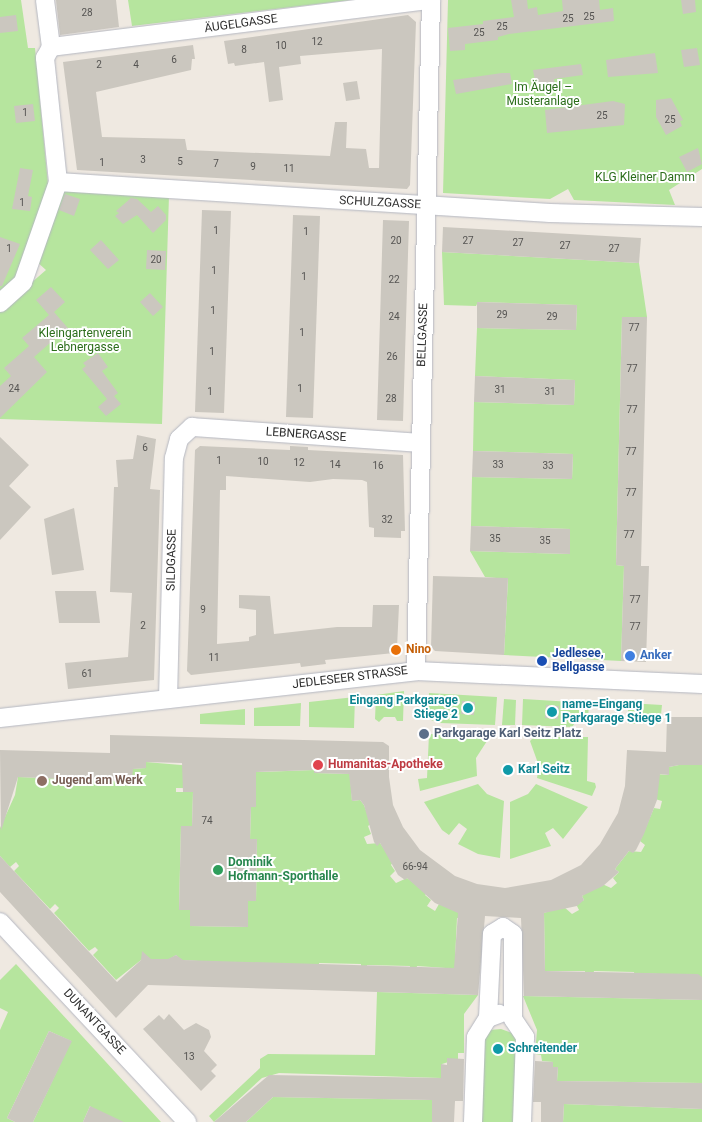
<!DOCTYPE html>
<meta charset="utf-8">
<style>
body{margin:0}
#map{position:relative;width:702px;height:1122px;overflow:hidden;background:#efe9e1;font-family:Roboto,sans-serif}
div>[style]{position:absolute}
.green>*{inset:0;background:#b6e59e}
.building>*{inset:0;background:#cbc7bf}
.roads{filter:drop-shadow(0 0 1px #b4b7c1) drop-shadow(0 0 1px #b4b7c1)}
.minor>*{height:18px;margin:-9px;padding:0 9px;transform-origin:9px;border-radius:9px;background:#fff}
.dots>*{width:14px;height:14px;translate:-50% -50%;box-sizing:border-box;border:2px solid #fff;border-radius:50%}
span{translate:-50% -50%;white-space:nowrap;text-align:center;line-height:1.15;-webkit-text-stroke:4px #fff;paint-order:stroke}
.number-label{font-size:10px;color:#555452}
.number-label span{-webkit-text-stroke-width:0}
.street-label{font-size:12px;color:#2e2e2e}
.park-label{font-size:12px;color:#2c6e1b}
.food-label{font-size:12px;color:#c56008;font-weight:700}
.left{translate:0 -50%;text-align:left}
.transit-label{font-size:12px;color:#164399;font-weight:700}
.shop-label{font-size:12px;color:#366cbe;font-weight:700}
.culture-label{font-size:12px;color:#0d838f;font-weight:700}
.right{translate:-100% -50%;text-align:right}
.service-label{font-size:12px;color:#4e5e75;font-weight:700}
.health-label{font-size:12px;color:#be3a42;font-weight:700}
.education-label{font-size:12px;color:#785e54;font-weight:700}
.leisure-label{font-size:12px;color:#27864d;font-weight:700}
</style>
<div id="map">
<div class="green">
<i style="clip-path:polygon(0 0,21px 0,28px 48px,35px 48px,48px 184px,17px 277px,0 293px)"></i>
<i style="clip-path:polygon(128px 0,351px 0,132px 26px)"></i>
<i style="clip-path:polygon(448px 0,702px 0,702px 169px,669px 190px,675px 205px,574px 200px,568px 189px,550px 199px,443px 193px)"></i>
<i style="clip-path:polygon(63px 190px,169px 195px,162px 424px,0 419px,0 310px,46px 270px,36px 261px)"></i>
<i style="clip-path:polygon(442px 252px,639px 263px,647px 317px,622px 317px,616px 565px,624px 566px,621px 661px,504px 655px,508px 579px,485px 577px,470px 551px,570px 554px,570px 529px,471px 526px,472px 477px,572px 479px,573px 454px,473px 451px,474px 402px,574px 405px,575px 380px,475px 376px,477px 328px,576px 330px,577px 305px,478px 302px,476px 306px,444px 305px)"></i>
<i style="clip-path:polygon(404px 691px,403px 721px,397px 721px,395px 717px,384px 717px,379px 722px,375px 719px,376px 695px)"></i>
<i style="clip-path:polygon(429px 693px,497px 697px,495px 725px,440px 723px,428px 719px)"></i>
<i style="clip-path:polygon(355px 697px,354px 728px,309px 727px,309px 702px)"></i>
<i style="clip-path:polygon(504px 699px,516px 700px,515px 725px,502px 725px)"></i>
<i style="clip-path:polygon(523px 699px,589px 703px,588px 720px,583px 724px,575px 723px,572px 727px,522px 725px)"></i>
<i style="clip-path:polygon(301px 703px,300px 726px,254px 726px,254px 708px)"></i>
<i style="clip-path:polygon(628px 703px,662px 705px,660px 724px,628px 724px)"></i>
<i style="clip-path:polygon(245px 709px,245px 725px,200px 724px,200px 714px)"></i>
<i style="clip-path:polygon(429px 734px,482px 736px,487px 741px,476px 758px,477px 776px,420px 791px,418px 779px,427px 778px)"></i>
<i style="clip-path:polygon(534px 737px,588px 737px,587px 781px,595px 783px,596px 787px,592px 796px,537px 778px,539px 766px,530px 741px)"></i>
<i style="clip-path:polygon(evenodd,146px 762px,261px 772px,314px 770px,314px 773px,350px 774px,352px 801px,360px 800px,364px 805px,371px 824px,368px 826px,371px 834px,364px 837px,367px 844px,380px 843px,393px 862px,391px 865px,395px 871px,390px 876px,396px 883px,407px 878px,427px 893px,425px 895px,431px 900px,427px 906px,435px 911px,439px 904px,464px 911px,463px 918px,457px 918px,455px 959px,460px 969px,417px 966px,416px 971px,410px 971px,410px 966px,367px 965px,367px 970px,361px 969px,361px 964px,319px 963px,319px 968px,181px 960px,176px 955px,170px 959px,150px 959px,146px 956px,116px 980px,93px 955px,98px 950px,95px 947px,89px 951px,54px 913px,59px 908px,55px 904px,50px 909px,14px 871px,19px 866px,16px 862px,10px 867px,0 856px,0 828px,15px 795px,18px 777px,120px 781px,127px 785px,132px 780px,129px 769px,146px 768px,146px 762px,176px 788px,256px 789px,256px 807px,251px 807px,250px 839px,257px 840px,256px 901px,248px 901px,248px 927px,190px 926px,190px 910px,179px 910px,181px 826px,192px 826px,193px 792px,176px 792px,176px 788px)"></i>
<i style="clip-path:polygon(679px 765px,702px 765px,702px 977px,643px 973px,635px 978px,634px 972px,594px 971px,593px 976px,585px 976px,585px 971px,545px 971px,544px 913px,563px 906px,572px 914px,579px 910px,576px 904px,584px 900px,582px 896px,600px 883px,611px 888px,617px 883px,613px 878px,619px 872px,615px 869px,629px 851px,641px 852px,645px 845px,640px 841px,654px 808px,660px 809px,662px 801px,655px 799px,655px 774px,669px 775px,669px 767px)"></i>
<i style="clip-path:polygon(478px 784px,487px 794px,504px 801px,500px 858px,478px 854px,458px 844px,467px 829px,459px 823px,449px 835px,442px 830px,424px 802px)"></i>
<i style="clip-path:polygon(536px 784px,588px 807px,563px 839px,553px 828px,545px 833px,551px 846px,510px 859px,510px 802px,528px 794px)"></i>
<i style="clip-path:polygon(16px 964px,161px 1122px,109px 1122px,90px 1106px,83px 1122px,33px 1122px,71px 1041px,49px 1031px,7px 1118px,15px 1122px,0 1122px,0 1030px,8px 1012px,0 1008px,0 980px)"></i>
<i style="clip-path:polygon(377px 992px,478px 995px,464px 1014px,464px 1053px,458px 1053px,458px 1059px,442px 1064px,441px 1078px,279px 1073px,262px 1078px,214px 1122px,209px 1116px,260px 1068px,260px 1059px,268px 1054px,375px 1055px)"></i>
<i style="clip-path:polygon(523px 996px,702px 1000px,702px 1083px,557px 1081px,558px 1067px,553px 1067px,553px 1062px,542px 1061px,541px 1055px,535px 1054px,537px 1030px)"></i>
<i style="clip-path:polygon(501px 1029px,515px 1034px,519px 1045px,517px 1122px,478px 1122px,480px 1046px,490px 1030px)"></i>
<i style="clip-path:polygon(273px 1097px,432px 1100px,434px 1103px,432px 1122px,246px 1122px)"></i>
<i style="clip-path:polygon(564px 1104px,702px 1109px,702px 1122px,563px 1122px)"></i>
</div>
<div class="building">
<i style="clip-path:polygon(56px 0,116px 0,119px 27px,60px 35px)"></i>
<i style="clip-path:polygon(511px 0,527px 0,528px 9px,537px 7px,538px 15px,563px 11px,562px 0,599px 0,600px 10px,613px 8px,614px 21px,509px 34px,498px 37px,498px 40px,465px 44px,465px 50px,450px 51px,448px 28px,483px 24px,483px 21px,514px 17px)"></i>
<i style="clip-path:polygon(681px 0,695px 0,696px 12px,683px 14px)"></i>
<i style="clip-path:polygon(16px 15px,18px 31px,0 33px,0 17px)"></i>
<i style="clip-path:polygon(408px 15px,416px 22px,410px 185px,407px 189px,77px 170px,63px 62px,193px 45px,195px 59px,192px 59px,191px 70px,96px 92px,102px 137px,185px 139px,187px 150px,330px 156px,335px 122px,347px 122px,346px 148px,366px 149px,369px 168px,379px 168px,382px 49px,300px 56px,301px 64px,279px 67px,283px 100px,269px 102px,264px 62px,235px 66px,234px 63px,228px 64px,224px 41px)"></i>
<i style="clip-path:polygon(697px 48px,700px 65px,684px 67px,681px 50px)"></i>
<i style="clip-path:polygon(655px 53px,658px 73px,608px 77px,606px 60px)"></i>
<i style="clip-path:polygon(581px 64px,583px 75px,554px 79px,555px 84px,536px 86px,533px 70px)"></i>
<i style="clip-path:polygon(502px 73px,510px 73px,512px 84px,456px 94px,453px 80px)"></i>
<i style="clip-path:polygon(357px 81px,360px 99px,346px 101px,343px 83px)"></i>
<i style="clip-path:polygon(671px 98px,683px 120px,680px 121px,682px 126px,666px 135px,656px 117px,656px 100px)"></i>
<i style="clip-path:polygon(613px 101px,625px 104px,624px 125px,547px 133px,545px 110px)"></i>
<i style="clip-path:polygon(33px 104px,35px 121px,16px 123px,14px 106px)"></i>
<i style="clip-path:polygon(698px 148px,702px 164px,687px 172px,679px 157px)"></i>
<i style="clip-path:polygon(20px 168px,33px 170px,28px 196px,32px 197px,30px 211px,12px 209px)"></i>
<i style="clip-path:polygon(65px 194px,80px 199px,74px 216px,59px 210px)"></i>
<i style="clip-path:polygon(131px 198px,137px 199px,151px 212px,158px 206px,166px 215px,166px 220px,153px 233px,137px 215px,123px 224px,115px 216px,119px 213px,116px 211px)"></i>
<i style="clip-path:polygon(202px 210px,231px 211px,224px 413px,195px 412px)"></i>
<i style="clip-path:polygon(293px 215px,320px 216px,313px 418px,286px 417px)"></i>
<i style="clip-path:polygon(383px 220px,409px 221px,403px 421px,377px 420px)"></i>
<i style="clip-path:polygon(443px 227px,641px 238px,639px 263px,442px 252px)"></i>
<i style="clip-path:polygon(0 237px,20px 244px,2px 286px,0 286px)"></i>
<i style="clip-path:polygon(101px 240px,119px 260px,108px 269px,90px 250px)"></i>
<i style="clip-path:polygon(147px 250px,166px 251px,165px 270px,146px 269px)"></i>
<i style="clip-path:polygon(51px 287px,65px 302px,54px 312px,73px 334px,65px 342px,58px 336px,34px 357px,47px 372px,0 418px,0 386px,11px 376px,4px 368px,29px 346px,22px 338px,49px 315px,36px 300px)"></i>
<i style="clip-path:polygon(150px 293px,163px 307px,153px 316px,140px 302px)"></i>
<i style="clip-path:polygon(477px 302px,577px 305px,576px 330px,477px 328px)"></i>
<i style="clip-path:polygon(622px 317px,647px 317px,641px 566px,649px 566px,646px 662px,621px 661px,624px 566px,616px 565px)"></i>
<i style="clip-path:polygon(98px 353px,108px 367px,102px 371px,118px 393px,114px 396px,121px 404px,106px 416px,98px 407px,107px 399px,82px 369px,86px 366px,83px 363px)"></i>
<i style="clip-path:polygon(475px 376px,575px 380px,574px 405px,474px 402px)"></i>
<i style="clip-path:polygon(137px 435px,156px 439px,150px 489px,160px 490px,154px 680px,68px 689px,65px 663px,128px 657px,132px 593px,110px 592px,114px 487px,118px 487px,116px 460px,133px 459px)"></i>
<i style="clip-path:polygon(0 437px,29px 465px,9px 486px,31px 507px,0 540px)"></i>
<i style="clip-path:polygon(200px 446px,290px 450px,290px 446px,308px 447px,308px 450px,403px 455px,405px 531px,401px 531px,401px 538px,374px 537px,374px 528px,369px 527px,367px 482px,362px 480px,333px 479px,310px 482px,226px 476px,226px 490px,220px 490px,217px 644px,249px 641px,249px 637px,256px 635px,256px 610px,239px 608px,239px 595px,270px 596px,274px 634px,337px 627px,372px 627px,373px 605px,399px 605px,397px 648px,394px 653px,325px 660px,326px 664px,301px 667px,300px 663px,191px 675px,187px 671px,195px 450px)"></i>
<i style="clip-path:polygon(473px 451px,573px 454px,572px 479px,472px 477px)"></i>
<i style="clip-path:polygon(74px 508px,84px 570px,52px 575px,44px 519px)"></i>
<i style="clip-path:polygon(471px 526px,570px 529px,570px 554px,470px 551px)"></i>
<i style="clip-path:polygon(433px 576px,508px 578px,504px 655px,435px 651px,431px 647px)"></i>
<i style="clip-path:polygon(55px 591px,96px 591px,100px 623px,59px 623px)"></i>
<i style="clip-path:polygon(462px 701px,475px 702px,474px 715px,461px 714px)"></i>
<i style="clip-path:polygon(546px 705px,559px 706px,558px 719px,545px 718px)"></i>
<i style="clip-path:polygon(667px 717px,702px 717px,702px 765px,679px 765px,669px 767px,669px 775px,660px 774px,657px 800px,644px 834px,636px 850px,633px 853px,629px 851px,615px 869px,619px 872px,603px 886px,582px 896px,584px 900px,577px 906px,544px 913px,545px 971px,698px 974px,702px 977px,702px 1000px,524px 996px,521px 918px,485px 916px,478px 995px,148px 985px,116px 1018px,0 892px,0 856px,117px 982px,141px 960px,142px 951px,151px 959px,168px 959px,176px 955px,183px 960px,454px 968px,458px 913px,435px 903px,407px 878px,405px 880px,398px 875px,380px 843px,377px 846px,374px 842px,364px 805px,360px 800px,352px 801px,349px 774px,314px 773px,314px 770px,256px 772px,256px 807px,251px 807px,250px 839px,257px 839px,256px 901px,248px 901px,248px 927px,190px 926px,190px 910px,179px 910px,181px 826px,192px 826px,193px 792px,183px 792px,182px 763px,146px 762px,146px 768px,133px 769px,132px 780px,127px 786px,118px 781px,18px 777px,1px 831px,0 750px,110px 753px,110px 735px,383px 742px,389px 746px,389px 777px,393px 805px,403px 827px,420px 850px,455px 876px,477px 884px,505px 888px,551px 880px,581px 865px,600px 844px,618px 813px,625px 786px,627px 750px,666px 752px)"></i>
<i style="clip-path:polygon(169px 1014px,184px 1030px,196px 1023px,209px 1030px,211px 1037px,204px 1051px,217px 1065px,211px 1071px,216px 1076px,201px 1091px,143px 1029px,159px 1015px,164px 1020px)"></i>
<i style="clip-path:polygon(49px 1031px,72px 1041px,33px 1122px,15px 1122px,7px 1118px)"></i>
<i style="clip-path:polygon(447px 1058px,464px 1059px,463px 1101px,455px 1101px,454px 1122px,432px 1122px,432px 1100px,273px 1097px,246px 1122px,214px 1122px,269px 1075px,441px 1078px,441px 1064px,447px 1065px)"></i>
<i style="clip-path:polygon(535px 1061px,553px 1062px,553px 1067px,558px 1067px,557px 1081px,702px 1083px,702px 1109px,564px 1104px,563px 1122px,541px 1122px,541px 1102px,533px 1102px)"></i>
<i style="clip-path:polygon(90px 1106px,124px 1122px,83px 1122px)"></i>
</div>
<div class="roads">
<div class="minor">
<i style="left:51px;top:47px;width:383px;rotate:-7.1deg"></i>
<i style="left:58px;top:182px;width:493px;rotate:3.6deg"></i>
<i style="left:550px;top:213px;width:152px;rotate:1.5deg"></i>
<i style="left:0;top:303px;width:31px;rotate:-42deg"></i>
<i style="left:23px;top:282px;width:106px;rotate:-70.7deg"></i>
<i style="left:58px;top:182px;width:125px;rotate:-96deg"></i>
<i style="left:45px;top:58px;width:13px;rotate:-61deg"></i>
<i style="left:51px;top:47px;width:47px;rotate:-97.3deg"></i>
<i style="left:416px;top:671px;width:671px;rotate:-88.72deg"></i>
<i style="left:168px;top:699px;width:241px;rotate:-88.6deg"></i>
<i style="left:174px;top:458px;width:20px;rotate:-75deg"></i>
<i style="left:179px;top:439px;width:18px;rotate:-43deg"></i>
<i style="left:192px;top:427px;width:228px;rotate:4deg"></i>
<i style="left:0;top:718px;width:419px;rotate:-6.4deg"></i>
<i style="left:416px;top:671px;width:286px;rotate:2.6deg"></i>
<i style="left:0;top:922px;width:274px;rotate:46.9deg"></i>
<i style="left:488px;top:1018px;width:84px;rotate:-87.3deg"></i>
<i style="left:492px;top:934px;width:13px;rotate:-32deg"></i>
<i style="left:503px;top:927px;width:12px;rotate:35deg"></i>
<i style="left:513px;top:934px;width:85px;rotate:90deg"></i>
<i style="left:513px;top:1019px;width:22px;rotate:56deg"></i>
<i style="left:525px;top:1037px;width:85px;rotate:92deg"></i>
<i style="left:473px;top:1122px;width:85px;rotate:-88deg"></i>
<i style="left:476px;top:1037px;width:22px;rotate:-58deg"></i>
<i style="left:488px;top:1018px;width:12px;rotate:-20deg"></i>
</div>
</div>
<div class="dots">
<i style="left:396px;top:650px;background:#e8710a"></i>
<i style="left:630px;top:656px;background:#3f7fe0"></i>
<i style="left:542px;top:661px;background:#1a4fb4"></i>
<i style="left:468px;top:708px;background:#0f9aa8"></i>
<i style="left:552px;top:712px;background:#0f9aa8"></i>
<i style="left:424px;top:734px;background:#5c6f8a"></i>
<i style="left:318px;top:765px;background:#e0444e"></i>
<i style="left:508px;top:770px;background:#0f9aa8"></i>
<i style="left:42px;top:781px;background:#8d6e63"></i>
<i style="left:218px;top:870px;background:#2e9e5b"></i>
<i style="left:498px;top:1049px;background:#0f9aa8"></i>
</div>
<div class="number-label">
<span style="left:87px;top:13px">28</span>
<span style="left:589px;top:17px">25</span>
<span style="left:568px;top:19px">25</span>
<span style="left:502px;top:27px">25</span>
<span style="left:479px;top:33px">25</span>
<span style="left:317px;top:42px">12</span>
<span style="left:281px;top:46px">10</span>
<span style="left:244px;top:50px">8</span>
<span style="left:174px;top:60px">6</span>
<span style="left:99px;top:65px">2</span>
<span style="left:136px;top:65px">4</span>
<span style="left:25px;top:113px">1</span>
<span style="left:602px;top:116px">25</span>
<span style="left:670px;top:120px">25</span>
<span style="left:143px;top:160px">3</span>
<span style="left:180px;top:162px">5</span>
<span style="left:102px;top:163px">1</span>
<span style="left:216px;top:164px">7</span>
<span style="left:253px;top:167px">9</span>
<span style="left:289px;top:169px">11</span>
<span style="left:22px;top:203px">1</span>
<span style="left:216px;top:231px">1</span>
<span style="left:306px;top:232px">1</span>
<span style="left:396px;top:241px">20</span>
<span style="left:468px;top:241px">27</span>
<span style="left:518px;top:243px">27</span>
<span style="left:565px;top:246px">27</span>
<span style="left:9px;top:249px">1</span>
<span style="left:614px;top:249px">27</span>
<span style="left:156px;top:260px">20</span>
<span style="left:214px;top:271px">1</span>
<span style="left:304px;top:277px">1</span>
<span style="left:394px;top:280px">22</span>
<span style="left:213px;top:311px">1</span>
<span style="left:502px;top:315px">29</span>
<span style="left:394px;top:317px">24</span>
<span style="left:552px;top:317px">29</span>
<span style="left:634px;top:328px">77</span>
<span style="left:302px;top:333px">1</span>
<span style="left:212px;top:352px">1</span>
<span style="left:392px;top:357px">26</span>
<span style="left:632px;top:369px">77</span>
<span style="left:14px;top:389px">24</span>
<span style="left:300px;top:389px">1</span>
<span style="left:500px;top:390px">31</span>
<span style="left:210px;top:392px">1</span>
<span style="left:550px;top:392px">31</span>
<span style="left:391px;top:399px">28</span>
<span style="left:632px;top:410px">77</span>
<span style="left:145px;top:448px">6</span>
<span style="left:631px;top:452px">77</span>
<span style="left:219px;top:461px">1</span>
<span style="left:263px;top:462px">10</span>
<span style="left:299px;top:463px">12</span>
<span style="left:335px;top:465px">14</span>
<span style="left:498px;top:465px">33</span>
<span style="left:378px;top:466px">16</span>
<span style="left:548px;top:466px">33</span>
<span style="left:631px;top:493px">77</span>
<span style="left:387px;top:520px">32</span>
<span style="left:629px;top:535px">77</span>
<span style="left:495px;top:539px">35</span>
<span style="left:545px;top:541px">35</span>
<span style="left:635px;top:600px">77</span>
<span style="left:203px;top:610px">9</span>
<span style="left:143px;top:626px">2</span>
<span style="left:635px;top:627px">77</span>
<span style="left:214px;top:658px">11</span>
<span style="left:87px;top:674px">61</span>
<span style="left:207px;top:821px">74</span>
<span style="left:415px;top:867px">66-94</span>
<span style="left:189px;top:1057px">13</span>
</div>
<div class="street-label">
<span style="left:241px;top:24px;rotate:-8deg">ÄUGELGASSE</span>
<span style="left:380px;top:203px;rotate:3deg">SCHULZGASSE</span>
<span style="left:423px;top:335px;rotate:-88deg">BELLGASSE</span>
<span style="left:306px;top:435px;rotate:4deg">LEBNERGASSE</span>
<span style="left:172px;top:560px;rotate:-89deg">SILDGASSE</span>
<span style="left:350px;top:678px;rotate:-7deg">JEDLESEER STRASSE</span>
<span style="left:94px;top:1022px;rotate:47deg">DUNANTGASSE</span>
</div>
<div class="park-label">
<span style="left:543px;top:95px">Im Äugel –<br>Musteranlage</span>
<span style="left:645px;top:178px">KLG Kleiner Damm</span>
<span style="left:85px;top:341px">Kleingartenverein<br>Lebnergasse</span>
</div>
<div class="food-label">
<span class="left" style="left:406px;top:650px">Nino</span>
</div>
<div class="transit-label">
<span class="left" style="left:552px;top:661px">Jedlesee,<br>Bellgasse</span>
</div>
<div class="shop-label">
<span class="left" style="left:640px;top:656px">Anker</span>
</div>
<div class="culture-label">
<span class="right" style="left:458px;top:708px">Eingang Parkgarage<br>Stiege 2</span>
<span class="left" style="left:562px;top:712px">name=Eingang<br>Parkgarage Stiege 1</span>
<span class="left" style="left:518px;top:770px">Karl Seitz</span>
<span class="left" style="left:508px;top:1049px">Schreitender</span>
</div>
<div class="service-label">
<span class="left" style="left:434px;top:734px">Parkgarage Karl Seitz Platz</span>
</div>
<div class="health-label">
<span class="left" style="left:328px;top:765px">Humanitas-Apotheke</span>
</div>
<div class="education-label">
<span class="left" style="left:52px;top:781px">Jugend am Werk</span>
</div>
<div class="leisure-label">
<span class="left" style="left:228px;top:870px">Dominik<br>Hofmann-Sporthalle</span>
</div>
</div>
